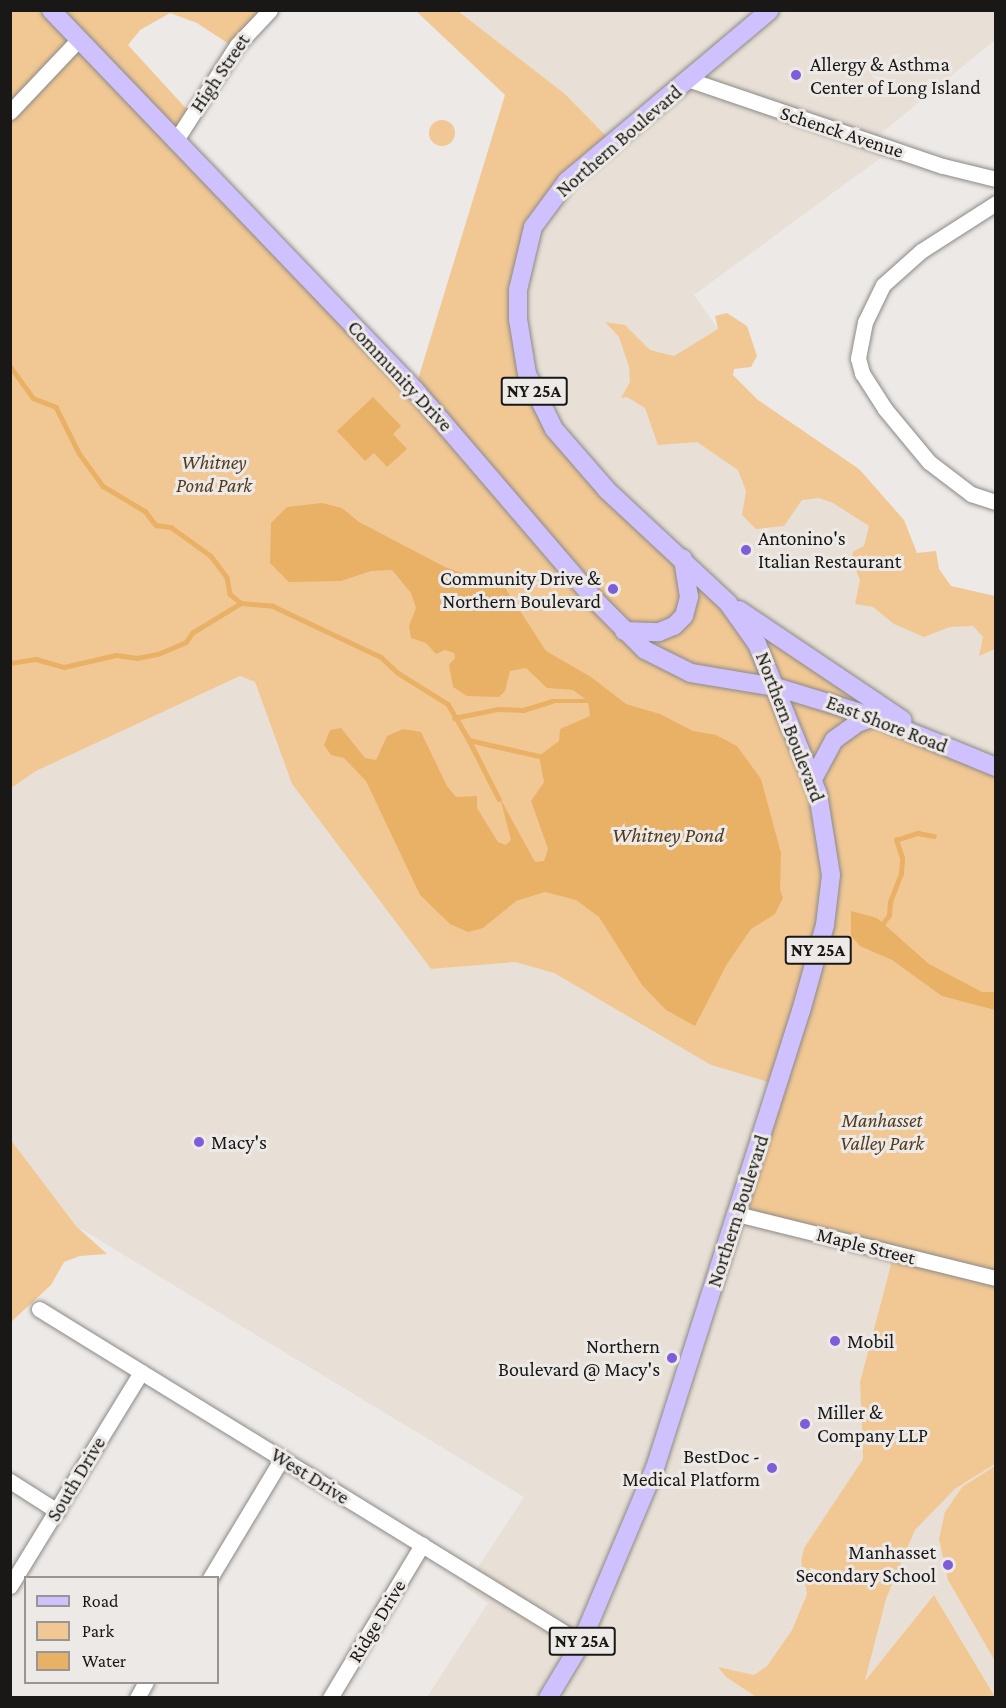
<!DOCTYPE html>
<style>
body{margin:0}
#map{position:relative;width:1006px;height:1708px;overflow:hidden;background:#ece9e6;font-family:"Crimson Pro",serif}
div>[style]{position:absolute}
.built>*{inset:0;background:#e8e0d6}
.green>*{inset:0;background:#f1c894}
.round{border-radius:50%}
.water>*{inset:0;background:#e9b166}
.stream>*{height:4.5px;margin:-2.25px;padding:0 2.25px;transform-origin:2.25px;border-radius:2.25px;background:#e9b166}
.roads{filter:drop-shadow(0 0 2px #8c8986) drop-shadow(0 0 2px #8c8986)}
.minor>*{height:15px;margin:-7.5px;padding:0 7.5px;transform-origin:7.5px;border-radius:7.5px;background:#fff}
.major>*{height:18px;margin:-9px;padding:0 9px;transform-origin:9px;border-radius:9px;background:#cec1fd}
.dots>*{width:16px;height:16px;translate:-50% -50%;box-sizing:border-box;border:3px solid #ece9e6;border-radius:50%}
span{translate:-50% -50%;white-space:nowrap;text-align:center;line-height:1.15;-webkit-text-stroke:6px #ece9e6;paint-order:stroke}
.shield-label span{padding:2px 4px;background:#ece9e6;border:2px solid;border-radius:4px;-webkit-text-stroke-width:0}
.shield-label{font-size:18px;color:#191817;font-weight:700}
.poi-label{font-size:20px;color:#191817}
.left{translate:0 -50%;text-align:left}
.right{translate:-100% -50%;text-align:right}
.street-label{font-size:20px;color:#191817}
.park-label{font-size:20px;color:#533c1c;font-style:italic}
.water-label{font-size:21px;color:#523b1b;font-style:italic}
.frame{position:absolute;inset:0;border:12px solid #191817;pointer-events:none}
.legend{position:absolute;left:24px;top:1576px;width:195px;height:108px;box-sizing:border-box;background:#ece9e6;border:2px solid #989593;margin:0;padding:8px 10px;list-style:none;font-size:18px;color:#191817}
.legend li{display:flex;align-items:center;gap:12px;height:30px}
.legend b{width:30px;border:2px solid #989593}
</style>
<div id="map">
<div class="built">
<i style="clip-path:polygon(458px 11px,995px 11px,995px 40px,873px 140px,894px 148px,694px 295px,718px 329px,670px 363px,869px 526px,947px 620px,995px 629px,995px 767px,937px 743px,728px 603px,574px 455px,521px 346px,533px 227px,613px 143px,565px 94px)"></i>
<i style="clip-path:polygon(240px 676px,255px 682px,292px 784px,431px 969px,515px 962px,554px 973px,711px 1065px,778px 1085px,894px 1253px,860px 1382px,863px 1459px,804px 1548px,801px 1561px,807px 1594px,792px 1630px,767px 1666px,754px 1676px,720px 1668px,726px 1677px,756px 1697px,427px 1697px,488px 1603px,465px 1587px,524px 1497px,76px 1226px,11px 1140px,11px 788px,36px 771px)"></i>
<i style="clip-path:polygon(995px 1464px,995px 1697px,861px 1698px,886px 1599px,915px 1530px,955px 1489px)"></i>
</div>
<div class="green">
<i style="clip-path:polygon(11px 11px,270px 11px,235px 48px,197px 23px,170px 13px,140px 30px,128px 45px,192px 115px,176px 140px,415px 389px,505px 95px,416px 11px,458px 11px,565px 94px,613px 143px,547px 203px,518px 319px,554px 429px,728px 603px,937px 743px,995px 767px,995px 1464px,955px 1489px,915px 1530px,886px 1599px,865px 1681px,934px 1595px,995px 1697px,756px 1697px,726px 1677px,718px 1667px,754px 1675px,767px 1666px,792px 1630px,807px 1594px,801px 1561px,804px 1548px,863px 1459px,860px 1382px,894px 1253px,738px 1213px,778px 1085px,711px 1065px,554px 973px,515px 962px,431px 969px,292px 784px,255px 682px,240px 676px,36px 771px,11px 788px)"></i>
<i class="round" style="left:429px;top:120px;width:26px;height:26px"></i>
<i style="clip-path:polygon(727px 313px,747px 326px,757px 356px,751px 367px,734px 369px,733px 375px,758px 400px,859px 469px,904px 520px,917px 553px,936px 551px,939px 569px,951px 586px,995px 596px,995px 649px,979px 656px,983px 637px,973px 626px,950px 627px,924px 637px,894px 624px,873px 607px,855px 604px,860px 580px,851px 558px,854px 551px,864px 546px,869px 526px,833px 503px,819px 498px,802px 500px,784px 526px,756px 529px,742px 515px,746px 491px,738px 470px,697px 442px,658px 445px,645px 408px,627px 397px,621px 398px,630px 382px,629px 367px,619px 337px,605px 322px,625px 325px,650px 350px,674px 356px,718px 329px,715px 316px)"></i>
<i style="clip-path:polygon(11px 1140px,76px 1226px,107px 1254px,80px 1256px,64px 1262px,51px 1285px,11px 1322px)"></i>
<i style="clip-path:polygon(995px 1466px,996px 1466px,995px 1661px,948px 1580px,939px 1539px,945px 1512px,962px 1487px)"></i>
</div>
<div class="water">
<i style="clip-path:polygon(373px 397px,401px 426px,393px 434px,407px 449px,387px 467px,374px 453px,365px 461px,337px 431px)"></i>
<i style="clip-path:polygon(322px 503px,342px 508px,359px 522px,445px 567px,490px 583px,502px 583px,546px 651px,591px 677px,626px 704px,660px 714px,693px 731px,716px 735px,737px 746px,761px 779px,781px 853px,780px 890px,783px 898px,775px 914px,751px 929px,727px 964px,695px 1026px,666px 1010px,642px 985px,599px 917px,576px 900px,545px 892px,516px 901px,483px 928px,468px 932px,450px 924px,420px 895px,366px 781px,344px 758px,331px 755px,324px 745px,330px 730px,341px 728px,365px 758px,376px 760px,387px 736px,403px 729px,421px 732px,447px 786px,456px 797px,477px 796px,477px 808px,498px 842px,506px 845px,511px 840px,500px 798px,535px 862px,544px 861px,548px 849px,531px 801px,544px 782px,539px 756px,559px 741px,560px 729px,590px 716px,588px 701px,573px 690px,547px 688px,526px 668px,510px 671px,505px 691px,499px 697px,467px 696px,453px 687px,449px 665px,455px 658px,454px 653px,445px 650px,436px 654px,426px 643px,411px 638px,409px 626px,416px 608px,411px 593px,392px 570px,371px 571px,341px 581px,289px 582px,270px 563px,271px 523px,287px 507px)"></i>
<i style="clip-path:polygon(851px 911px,877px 918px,929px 964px,982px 992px,995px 992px,995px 1010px,942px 996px,892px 960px,860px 946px,851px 936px)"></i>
</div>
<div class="stream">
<i style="left:10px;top:366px;width:39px;rotate:54deg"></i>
<i style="left:33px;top:398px;width:25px;rotate:21deg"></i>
<i style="left:56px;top:407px;width:51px;rotate:63.4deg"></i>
<i style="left:79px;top:453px;width:41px;rotate:54deg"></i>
<i style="left:103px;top:486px;width:49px;rotate:30.8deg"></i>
<i style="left:145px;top:511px;width:18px;rotate:52deg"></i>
<i style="left:156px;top:525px;width:15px;rotate:8deg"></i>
<i style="left:171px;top:527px;width:49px;rotate:35.9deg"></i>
<i style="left:211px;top:556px;width:26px;rotate:53deg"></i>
<i style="left:227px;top:577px;width:17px;rotate:80deg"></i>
<i style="left:230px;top:594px;width:14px;rotate:39deg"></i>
<i style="left:241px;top:603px;width:32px;rotate:5deg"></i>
<i style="left:273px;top:606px;width:119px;rotate:25.3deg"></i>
<i style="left:381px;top:657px;width:23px;rotate:43deg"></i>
<i style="left:398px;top:673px;width:59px;rotate:31.8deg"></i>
<i style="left:448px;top:704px;width:42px;rotate:59.7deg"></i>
<i style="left:469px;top:740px;width:72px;rotate:12.9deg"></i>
<i style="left:10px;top:663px;width:26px;rotate:-9deg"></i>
<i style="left:36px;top:659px;width:29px;rotate:16deg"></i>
<i style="left:64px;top:667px;width:53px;rotate:-13deg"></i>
<i style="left:116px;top:655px;width:21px;rotate:8deg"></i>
<i style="left:137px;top:658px;width:21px;rotate:-11deg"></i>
<i style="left:158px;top:654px;width:30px;rotate:-23deg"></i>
<i style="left:186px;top:642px;width:11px;rotate:-56deg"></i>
<i style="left:192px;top:633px;width:57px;rotate:-31.5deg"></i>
<i style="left:454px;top:718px;width:45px;rotate:-11.6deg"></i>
<i style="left:498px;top:709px;width:25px;rotate:2deg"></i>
<i style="left:523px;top:710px;width:30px;rotate:-17deg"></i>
<i style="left:552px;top:701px;width:36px"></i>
<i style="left:469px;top:740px;width:66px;rotate:63deg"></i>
<i style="left:881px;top:926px;width:14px;rotate:-54deg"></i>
<i style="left:889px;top:915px;width:13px;rotate:-86deg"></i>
<i style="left:890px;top:902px;width:30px;rotate:-69deg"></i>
<i style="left:901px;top:874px;width:16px;rotate:-86deg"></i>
<i style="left:902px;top:858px;width:19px;rotate:-108deg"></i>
<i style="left:896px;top:840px;width:23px;rotate:-18deg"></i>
<i style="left:918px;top:833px;width:16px;rotate:11deg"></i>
</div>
<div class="roads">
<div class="minor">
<i style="left:690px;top:80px;width:267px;rotate:18.8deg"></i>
<i style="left:943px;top:166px;width:55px;rotate:13.8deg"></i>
<i style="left:10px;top:112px;width:100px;rotate:-46.6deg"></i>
<i style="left:176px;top:140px;width:113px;rotate:-57.3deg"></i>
<i style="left:237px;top:45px;width:48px;rotate:-46.7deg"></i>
<i style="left:996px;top:203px;width:89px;rotate:147.4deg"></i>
<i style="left:921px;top:251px;width:51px;rotate:138.2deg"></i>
<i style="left:883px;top:285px;width:41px;rotate:115.9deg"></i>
<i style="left:865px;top:322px;width:37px;rotate:101deg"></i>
<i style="left:858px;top:358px;width:16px;rotate:75deg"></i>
<i style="left:862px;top:373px;width:43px;rotate:57.4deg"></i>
<i style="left:885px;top:409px;width:69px;rotate:50.3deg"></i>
<i style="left:929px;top:462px;width:53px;rotate:37.3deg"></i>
<i style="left:971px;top:494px;width:26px;rotate:18deg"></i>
<i style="left:737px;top:1214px;width:267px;rotate:13.9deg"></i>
<i style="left:39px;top:1309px;width:637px;rotate:31.64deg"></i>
<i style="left:10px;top:1481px;width:56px;rotate:32.6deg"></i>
<i style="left:210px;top:1578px;width:140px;rotate:-59deg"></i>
<i style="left:10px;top:1586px;width:251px;rotate:-58.5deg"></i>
<i style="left:137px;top:1698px;width:18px;rotate:-61deg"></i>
<i style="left:330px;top:1698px;width:179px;rotate:-59deg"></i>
</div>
<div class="major">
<i style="left:51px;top:10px;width:526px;rotate:46.23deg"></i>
<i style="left:415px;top:390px;width:278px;rotate:49.4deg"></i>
<i style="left:596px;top:601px;width:69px;rotate:45deg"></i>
<i style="left:645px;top:650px;width:51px;rotate:26.6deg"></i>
<i style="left:691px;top:673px;width:86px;rotate:9.4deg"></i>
<i style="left:776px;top:687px;width:102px;rotate:17deg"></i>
<i style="left:874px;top:717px;width:132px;rotate:22.3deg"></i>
<i style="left:739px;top:610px;width:197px;rotate:33.9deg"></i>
<i style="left:624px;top:631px;width:35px;rotate:2deg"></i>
<i style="left:659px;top:632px;width:16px;rotate:-22deg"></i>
<i style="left:674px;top:626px;width:14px;rotate:-45deg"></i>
<i style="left:684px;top:616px;width:20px;rotate:-75deg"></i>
<i style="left:689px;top:597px;width:39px;rotate:-99deg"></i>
<i style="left:813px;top:779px;width:44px;rotate:-61.7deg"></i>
<i style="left:834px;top:740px;width:29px;rotate:-36deg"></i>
<i style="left:857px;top:723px;width:18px;rotate:-19deg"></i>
<i style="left:548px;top:1698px;width:64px;rotate:-59deg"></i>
<i style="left:581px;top:1643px;width:190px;rotate:-67.1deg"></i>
<i style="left:655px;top:1468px;width:480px;rotate:-72.3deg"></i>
<i style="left:801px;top:1011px;width:89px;rotate:-74.4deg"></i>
<i style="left:825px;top:925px;width:50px;rotate:-83.2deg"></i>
<i style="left:831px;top:875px;width:82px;rotate:-99.1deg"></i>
<i style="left:818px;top:794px;width:162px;rotate:-112.1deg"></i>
<i style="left:757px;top:644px;width:50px;rotate:-125.3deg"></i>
<i style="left:728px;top:603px;width:166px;rotate:-137deg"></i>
<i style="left:607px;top:490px;width:81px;rotate:-131deg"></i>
<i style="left:554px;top:429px;width:61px;rotate:-116.1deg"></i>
<i style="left:527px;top:374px;width:56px;rotate:-99.3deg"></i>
<i style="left:518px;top:319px;width:29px;rotate:-90deg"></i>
<i style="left:518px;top:290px;width:65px;rotate:-76.6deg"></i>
<i style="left:533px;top:227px;width:57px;rotate:-53.5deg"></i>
<i style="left:567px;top:181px;width:265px;rotate:-40.1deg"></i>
</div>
</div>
<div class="dots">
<i style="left:796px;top:75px;background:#7e5ed8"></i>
<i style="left:746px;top:550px;background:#7e5ed8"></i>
<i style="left:613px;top:589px;background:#7e5ed8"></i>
<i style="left:199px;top:1142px;background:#7e5ed8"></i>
<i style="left:835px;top:1341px;background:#7e5ed8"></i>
<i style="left:672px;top:1358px;background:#7e5ed8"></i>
<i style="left:805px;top:1424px;background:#7e5ed8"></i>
<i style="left:772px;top:1468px;background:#7e5ed8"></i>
<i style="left:948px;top:1565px;background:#7e5ed8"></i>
</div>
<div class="shield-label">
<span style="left:534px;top:391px">NY 25A</span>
<span style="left:818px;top:950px">NY 25A</span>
<span style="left:582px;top:1641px">NY 25A</span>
</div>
<div class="poi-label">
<span class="left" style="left:810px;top:76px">Allergy &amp; Asthma<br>Center of Long Island</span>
<span class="left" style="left:758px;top:550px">Antonino's<br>Italian Restaurant</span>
<span class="right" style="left:601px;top:590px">Community Drive &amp;<br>Northern Boulevard</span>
<span class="left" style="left:211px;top:1142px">Macy's</span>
<span class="left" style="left:847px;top:1341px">Mobil</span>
<span class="right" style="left:660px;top:1358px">Northern<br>Boulevard @ Macy's</span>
<span class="left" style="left:817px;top:1424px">Miller &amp;<br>Company LLP</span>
<span class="right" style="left:760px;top:1468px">BestDoc -<br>Medical Platform</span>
<span class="right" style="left:936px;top:1564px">Manhasset<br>Secondary School</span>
</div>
<div class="street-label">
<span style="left:220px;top:73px;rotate:-56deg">High Street</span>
<span style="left:842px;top:132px;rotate:18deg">Schenck Avenue</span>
<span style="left:619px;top:141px;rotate:-41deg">Northern Boulevard</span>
<span style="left:400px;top:376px;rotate:47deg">Community Drive</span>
<span style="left:887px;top:724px;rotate:21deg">East Shore Road</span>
<span style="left:790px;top:727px;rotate:69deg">Northern Boulevard</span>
<span style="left:738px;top:1211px;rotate:-72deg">Northern Boulevard</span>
<span style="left:866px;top:1246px;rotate:14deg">Maple Street</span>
<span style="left:310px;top:1476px;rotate:32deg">West Drive</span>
<span style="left:76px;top:1479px;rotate:-59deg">South Drive</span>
<span style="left:377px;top:1621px;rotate:-59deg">Ridge Drive</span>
</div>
<div class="park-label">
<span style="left:214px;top:474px">Whitney<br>Pond Park</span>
<span style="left:882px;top:1132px">Manhasset<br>Valley Park</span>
</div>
<div class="water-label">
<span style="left:668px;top:835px">Whitney Pond</span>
</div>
<div class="frame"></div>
<ul class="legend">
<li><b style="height:8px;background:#cec1fd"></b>Road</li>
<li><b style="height:16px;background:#f1c894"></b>Park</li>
<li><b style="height:16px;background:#e9b166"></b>Water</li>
</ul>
</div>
